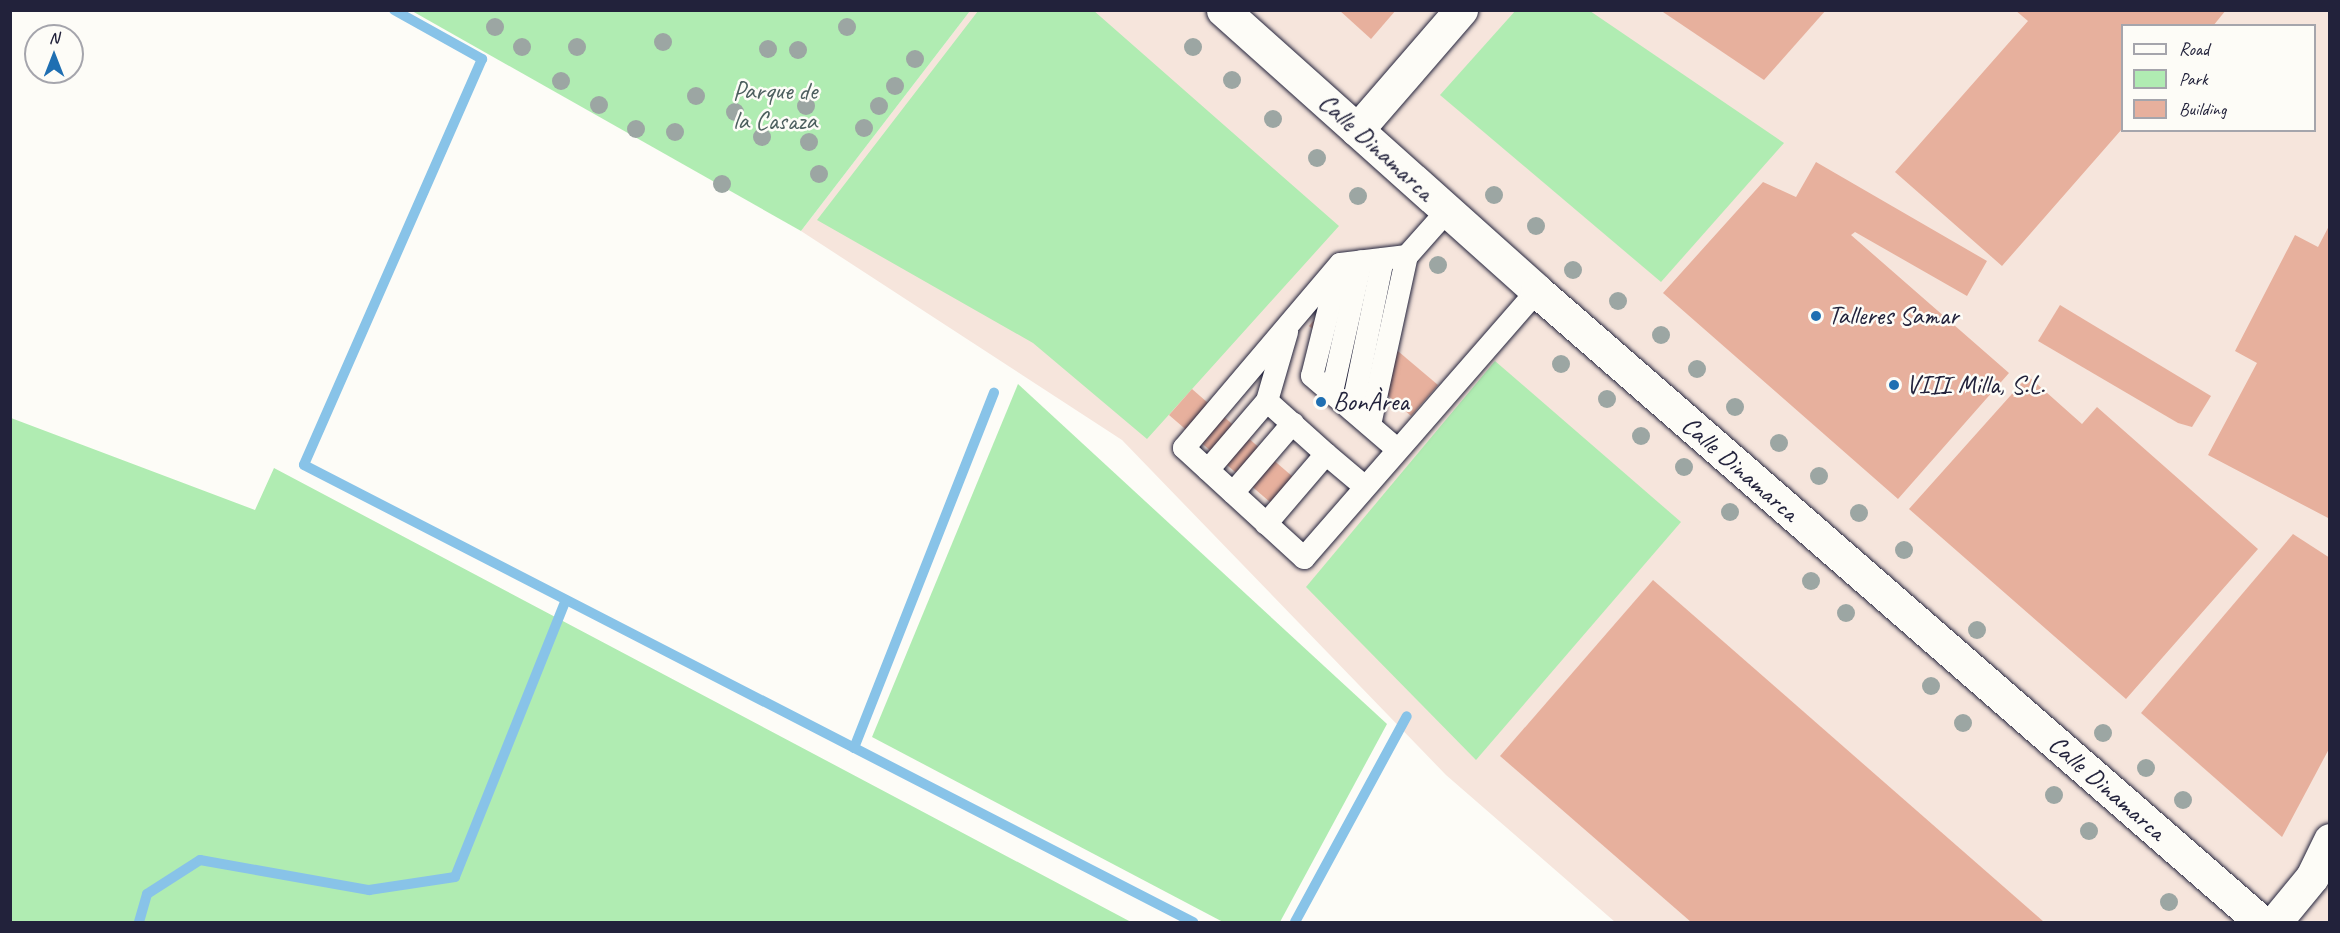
<!DOCTYPE html>
<meta charset="utf-8">
<style>
body{margin:0}
#map{position:relative;width:2340px;height:933px;overflow:hidden;background:#fdfcf7;font-family:Caveat,sans-serif}
div>[style]{position:absolute}
.built>*{inset:0;background:#f6e5dc}
.green>*{inset:0;background:#b0ecb2}
.stream>*{height:10px;margin:-5px;padding:0 5px;transform-origin:5px;border-radius:5px;background:#88c3e8}
.building>*{inset:0;background:#e7b09d}
.roads{filter:drop-shadow(0 0 2px #22223b) drop-shadow(0 0 2px #22223b)}
.lane>*{height:22px;margin:-11px;padding:0 11px;transform-origin:11px;border-radius:11px;background:#fdfcf7}
.street>*{height:33px;margin:-16.5px;padding:0 16.5px;transform-origin:16.5px;border-radius:16.5px;background:#fdfcf7}
.trees>*{width:18px;height:18px;margin:-9px;border-radius:50%;background:#9ca6a3}
.dots>*{width:16px;height:16px;translate:-50% -50%;box-sizing:border-box;border:3px solid #fdfcf7;border-radius:50%}
span{translate:-50% -50%;white-space:nowrap;text-align:center;line-height:1.15;-webkit-text-stroke:5px #fdfcf7;paint-order:stroke}
.park-label{font-size:26px;color:#4d5f5f}
.street-label{font-size:26px;color:#22223b}
.poi-label{font-size:26px;color:#22223b}
.left{translate:0 -50%;text-align:left}
.frame{position:absolute;inset:0;border:12px solid #22223b;pointer-events:none}
.legend{position:absolute;left:2121px;top:24px;width:195px;height:108px;box-sizing:border-box;background:#fdfcf7;border:2px solid #a5a5ac;margin:0;padding:8px 10px;list-style:none;font-size:18px;color:#22223b}
.legend li{display:flex;align-items:center;gap:12px;height:30px}
.legend b{width:30px;border:2px solid #a5a5ac}
.north{position:absolute;left:24px;top:24px;width:60px;height:60px;box-sizing:border-box;background:#fdfcf7;border:2px solid #a5a5ac;border-radius:50%;rotate:0deg;font-size:16px;font-weight:700;line-height:24px;text-align:center;color:#22223b}
.north::after{content:'';display:block;margin:auto;width:21px;height:27px;background:#1f6fb2;clip-path:polygon(50% 0,100% 100%,50% 72%,0 100%)}
</style>
<div id="map">
<div class="built">
<i style="clip-path:polygon(evenodd,970px 11px,2329px 11px,2329px 922px,1615px 922px,1446px 775px,1122px 440px,801px 231px,970px 11px,2122px 26px,2314px 26px,2314px 130px,2122px 130px,2122px 26px)"></i>
</div>
<div class="green">
<i style="clip-path:polygon(1093px 10px,1339px 226px,1147px 439px,1033px 343px,817px 220px,978px 11px)"></i>
<i style="clip-path:polygon(1516px 10px,1590px 11px,1784px 143px,1661px 282px,1440px 95px)"></i>
<i style="clip-path:polygon(412px 11px,970px 11px,801px 231px)"></i>
<i style="clip-path:polygon(1495px 361px,1681px 522px,1476px 760px,1306px 587px)"></i>
<i style="clip-path:polygon(1018px 384px,1387px 724px,1280px 922px,1223px 922px,872px 737px)"></i>
<i style="clip-path:polygon(11px 418px,255px 510px,274px 468px,1131px 922px,11px 922px)"></i>
</div>
<div class="stream">
<i style="left:394px;top:10px;width:101px;rotate:29.1deg"></i>
<i style="left:482px;top:59px;width:443px;rotate:113.7deg"></i>
<i style="left:304px;top:465px;width:1000px;rotate:27.21deg"></i>
<i style="left:854px;top:748px;width:382px;rotate:-68.5deg"></i>
<i style="left:139px;top:922px;width:29px;rotate:-74deg"></i>
<i style="left:147px;top:894px;width:63px;rotate:-32.7deg"></i>
<i style="left:200px;top:860px;width:172px;rotate:10.1deg"></i>
<i style="left:369px;top:890px;width:87px;rotate:-8.6deg"></i>
<i style="left:455px;top:877px;width:298px;rotate:-68.2deg"></i>
<i style="left:1295px;top:922px;width:234px;rotate:-61.5deg"></i>
</div>
<div class="building">
<i style="clip-path:polygon(1339px 10px,1396px 10px,1371px 39px)"></i>
<i style="clip-path:polygon(1660px 10px,1826px 10px,1764px 80px)"></i>
<i style="clip-path:polygon(2015px 10px,2226px 10px,2213px 26px,2122px 26px,2122px 129px,2002px 266px,1895px 172px,2028px 21px)"></i>
<i style="clip-path:polygon(1816px 162px,1987px 261px,1967px 296px,1855px 232px,1851px 235px,2009px 373px,1898px 499px,1663px 293px,1763px 182px,1796px 197px)"></i>
<i style="clip-path:polygon(2330px 224px,2330px 519px,2208px 455px,2257px 363px,2235px 351px,2295px 235px,2318px 247px)"></i>
<i style="clip-path:polygon(1334px 297px,1438px 385px,1411px 416px,1309px 326px)"></i>
<i style="clip-path:polygon(2060px 305px,2211px 396px,2192px 427px,2178px 423px,2038px 341px)"></i>
<i style="clip-path:polygon(2028px 376px,2082px 424px,2097px 407px,2258px 549px,2126px 699px,1909px 509px)"></i>
<i style="clip-path:polygon(1192px 389px,1308px 490px,1285px 515px,1169px 415px)"></i>
<i style="clip-path:polygon(2293px 534px,2330px 558px,2330px 747px,2282px 837px,2141px 713px)"></i>
<i style="clip-path:polygon(1653px 580px,2044px 922px,1691px 922px,1500px 756px)"></i>
</div>
<div class="roads">
<div class="lane">
<i style="left:1447px;top:211px;width:60px;rotate:131.6deg"></i>
<i style="left:1407px;top:256px;width:67px;rotate:173.2deg"></i>
<i style="left:1340px;top:264px;width:241px;rotate:130.3deg"></i>
<i style="left:1184px;top:448px;width:163px;rotate:42.5deg"></i>
<i style="left:1304px;top:558px;width:354px;rotate:-48.9deg"></i>
<i style="left:1339px;top:268px;width:111px;rotate:104deg"></i>
<i style="left:1312px;top:376px;width:112px;rotate:40.7deg"></i>
<i style="left:1332px;top:392px;width:134px;rotate:-77.5deg"></i>
<i style="left:1352px;top:410px;width:154px;rotate:-78.4deg"></i>
<i style="left:1370px;top:425px;width:173px;rotate:-77.7deg"></i>
<i style="left:1326px;top:454px;width:51px;rotate:40.2deg"></i>
<i style="left:1208px;top:470px;width:91px;rotate:-49.5deg"></i>
<i style="left:1233px;top:493px;width:92px;rotate:-49.4deg"></i>
<i style="left:1266px;top:524px;width:92px;rotate:-49.4deg"></i>
<i style="left:1326px;top:454px;width:79px;rotate:-138.1deg"></i>
<i style="left:1267px;top:401px;width:72px;rotate:-73.8deg"></i>
</div>
<div class="street">
<i style="left:1223px;top:10px;width:421px;rotate:41.8deg"></i>
<i style="left:1537px;top:291px;width:960px;rotate:41.07deg"></i>
<i style="left:1357px;top:130px;width:159px;rotate:-49.1deg"></i>
<i style="left:2275px;top:922px;width:58px;rotate:-50.6deg"></i>
<i style="left:2312px;top:877px;width:41px;rotate:-64.1deg"></i>
</div>
</div>
<div class="trees">
<i style="left:495px;top:27px"></i>
<i style="left:847px;top:27px"></i>
<i style="left:663px;top:42px"></i>
<i style="left:522px;top:47px"></i>
<i style="left:577px;top:47px"></i>
<i style="left:1193px;top:47px"></i>
<i style="left:768px;top:49px"></i>
<i style="left:798px;top:50px"></i>
<i style="left:915px;top:59px"></i>
<i style="left:1232px;top:80px"></i>
<i style="left:561px;top:81px"></i>
<i style="left:895px;top:86px"></i>
<i style="left:696px;top:96px"></i>
<i style="left:599px;top:105px"></i>
<i style="left:806px;top:106px"></i>
<i style="left:879px;top:106px"></i>
<i style="left:735px;top:112px"></i>
<i style="left:1273px;top:119px"></i>
<i style="left:864px;top:128px"></i>
<i style="left:636px;top:129px"></i>
<i style="left:675px;top:132px"></i>
<i style="left:762px;top:137px"></i>
<i style="left:809px;top:142px"></i>
<i style="left:1317px;top:158px"></i>
<i style="left:819px;top:174px"></i>
<i style="left:722px;top:184px"></i>
<i style="left:1494px;top:195px"></i>
<i style="left:1358px;top:196px"></i>
<i style="left:1536px;top:226px"></i>
<i style="left:1438px;top:265px"></i>
<i style="left:1573px;top:270px"></i>
<i style="left:1618px;top:301px"></i>
<i style="left:1661px;top:335px"></i>
<i style="left:1561px;top:364px"></i>
<i style="left:1697px;top:369px"></i>
<i style="left:1607px;top:399px"></i>
<i style="left:1735px;top:407px"></i>
<i style="left:1641px;top:436px"></i>
<i style="left:1779px;top:443px"></i>
<i style="left:1684px;top:467px"></i>
<i style="left:1819px;top:476px"></i>
<i style="left:1730px;top:512px"></i>
<i style="left:1859px;top:513px"></i>
<i style="left:1904px;top:550px"></i>
<i style="left:1811px;top:581px"></i>
<i style="left:1846px;top:613px"></i>
<i style="left:1977px;top:630px"></i>
<i style="left:1931px;top:686px"></i>
<i style="left:1963px;top:723px"></i>
<i style="left:2103px;top:733px"></i>
<i style="left:2146px;top:768px"></i>
<i style="left:2054px;top:795px"></i>
<i style="left:2183px;top:800px"></i>
<i style="left:2089px;top:831px"></i>
<i style="left:2169px;top:902px"></i>
</div>
<div class="dots">
<i style="left:1816px;top:316px;background:#1f6fb2"></i>
<i style="left:1894px;top:385px;background:#1f6fb2"></i>
<i style="left:1321px;top:402px;background:#1f6fb2"></i>
</div>
<div class="park-label">
<span style="left:775px;top:106px">Parque de<br>la Casaza</span>
</div>
<div class="street-label">
<span style="left:1376px;top:147px;rotate:42deg">Calle Dinamarca</span>
<span style="left:1740px;top:469px;rotate:41deg">Calle Dinamarca</span>
<span style="left:2107px;top:788px;rotate:41deg">Calle Dinamarca</span>
</div>
<div class="poi-label">
<span class="left" style="left:1828px;top:316px">Talleres Samar</span>
<span class="left" style="left:1906px;top:385px">VIII Milla, S.L.</span>
<span class="left" style="left:1333px;top:402px">BonÀrea</span>
</div>
<div class="frame"></div>
<ul class="legend">
<li><b style="height:8px;background:#fdfcf7"></b>Road</li>
<li><b style="height:16px;background:#b0ecb2"></b>Park</li>
<li><b style="height:16px;background:#e7b09d"></b>Building</li>
</ul>
<div class="north">N</div>
</div>
